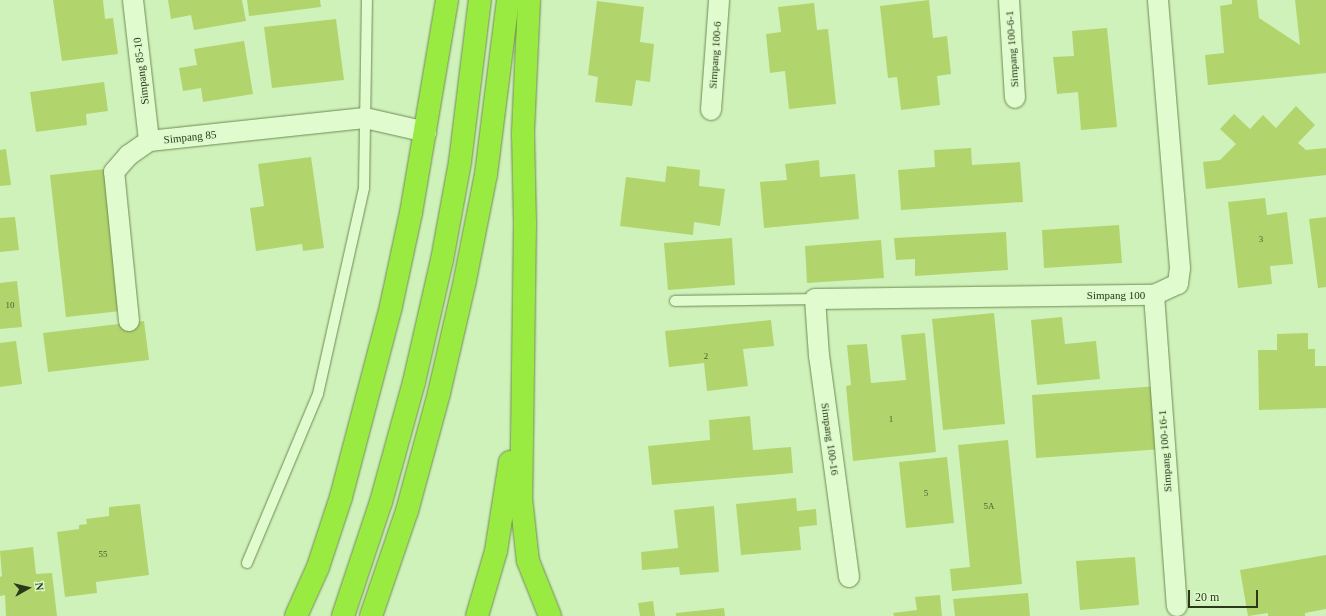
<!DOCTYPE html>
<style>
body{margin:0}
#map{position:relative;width:1326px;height:616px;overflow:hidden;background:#cff2bb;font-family:"Times New Roman",serif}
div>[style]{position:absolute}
.building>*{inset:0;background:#b1d46d}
.roads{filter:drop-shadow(0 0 1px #718a53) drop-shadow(0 0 1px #718a53)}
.service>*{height:10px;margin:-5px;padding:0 5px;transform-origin:5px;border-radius:5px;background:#e0fccf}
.minor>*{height:20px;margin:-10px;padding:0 10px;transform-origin:10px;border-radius:10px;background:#e0fccf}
.motorway>*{height:22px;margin:-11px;padding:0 11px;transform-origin:11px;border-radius:11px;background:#99eb41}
span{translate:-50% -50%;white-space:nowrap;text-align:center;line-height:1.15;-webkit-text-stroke:3px #dcf9cb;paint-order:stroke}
.number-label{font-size:9px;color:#4d5f2f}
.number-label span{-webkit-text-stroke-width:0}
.street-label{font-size:11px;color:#2c381a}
.north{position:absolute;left:8px;top:568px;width:40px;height:40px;-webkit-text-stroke:3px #dcf9cb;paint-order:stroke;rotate:82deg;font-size:11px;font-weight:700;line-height:16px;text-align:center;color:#2c381a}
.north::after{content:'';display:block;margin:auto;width:14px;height:18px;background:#2c381a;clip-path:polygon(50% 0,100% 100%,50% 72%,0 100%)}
.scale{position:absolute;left:1188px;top:590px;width:70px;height:18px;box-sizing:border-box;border:2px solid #2c381a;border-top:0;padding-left:5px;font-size:12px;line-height:14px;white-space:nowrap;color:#2c381a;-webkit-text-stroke:3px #dcf9cb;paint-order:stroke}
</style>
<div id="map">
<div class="building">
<i style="clip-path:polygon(53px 0,103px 0,105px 19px,113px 18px,118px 54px,62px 61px)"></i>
<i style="clip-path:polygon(168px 0,242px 0,246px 21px,194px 30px,191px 15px,171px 19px)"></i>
<i style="clip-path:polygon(247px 0,320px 0,321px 7px,249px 16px)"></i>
<i style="clip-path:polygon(929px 0,933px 38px,947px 36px,951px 74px,937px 76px,940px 105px,901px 110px,897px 77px,888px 78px,880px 6px)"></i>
<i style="clip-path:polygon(1232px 0,1257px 0,1259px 18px,1300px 45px,1295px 0,1326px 0,1326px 73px,1208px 85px,1205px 55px,1224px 53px,1220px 6px,1232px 4px)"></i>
<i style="clip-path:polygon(597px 1px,644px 7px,640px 42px,654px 44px,650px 82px,636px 80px,632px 106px,595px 102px,598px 77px,588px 75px)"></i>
<i style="clip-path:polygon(814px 3px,817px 30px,828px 29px,836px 104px,789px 109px,785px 71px,770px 73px,766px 34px,781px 32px,778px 7px)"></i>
<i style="clip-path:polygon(336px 19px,344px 80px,272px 88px,264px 27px)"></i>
<i style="clip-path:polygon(1107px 28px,1117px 127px,1081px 130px,1078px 92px,1057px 94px,1053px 57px,1074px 56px,1072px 31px)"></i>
<i style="clip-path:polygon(244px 41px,253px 94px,203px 102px,201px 88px,183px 91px,179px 68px,197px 65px,194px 49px)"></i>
<i style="clip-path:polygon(104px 82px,108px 111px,86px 114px,87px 125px,36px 132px,30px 92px)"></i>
<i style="clip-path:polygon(1296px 106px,1315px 125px,1298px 143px,1306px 150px,1326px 148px,1326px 175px,1206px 189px,1203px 162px,1220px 160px,1236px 144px,1220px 129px,1234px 114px,1250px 129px,1263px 115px,1276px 128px)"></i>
<i style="clip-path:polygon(971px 148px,972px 165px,1020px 162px,1023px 202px,901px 210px,898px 170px,935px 167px,934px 150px)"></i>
<i style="clip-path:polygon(6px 149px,11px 185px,0 186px,0 150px)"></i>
<i style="clip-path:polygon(311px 157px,324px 248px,303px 251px,302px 244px,256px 251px,250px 208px,264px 206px,258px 164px)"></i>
<i style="clip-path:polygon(819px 160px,820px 177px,855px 174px,859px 219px,764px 228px,760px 182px,787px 180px,785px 164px)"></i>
<i style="clip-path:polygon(667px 166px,700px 170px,699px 186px,725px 189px,720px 226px,694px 222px,693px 235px,620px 226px,626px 177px,665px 182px)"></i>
<i style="clip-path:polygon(105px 169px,121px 311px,66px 317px,50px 175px)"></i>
<i style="clip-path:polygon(1265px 198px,1267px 215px,1287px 212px,1293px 264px,1270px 266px,1272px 284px,1238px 288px,1228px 202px)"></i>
<i style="clip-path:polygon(15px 217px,19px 250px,0 252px,0 218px)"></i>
<i style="clip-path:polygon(1326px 217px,1326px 287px,1318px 288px,1309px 219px)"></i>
<i style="clip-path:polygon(1119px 225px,1122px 263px,1044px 268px,1042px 230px)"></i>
<i style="clip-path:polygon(1006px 232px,1008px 270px,915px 276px,915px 259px,896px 260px,894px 238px)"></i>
<i style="clip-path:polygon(732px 238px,735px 285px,668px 290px,664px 243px)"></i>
<i style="clip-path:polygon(881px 240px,884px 278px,807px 283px,805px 246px)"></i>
<i style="clip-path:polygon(17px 281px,22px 327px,0 329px,0 283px)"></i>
<i style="clip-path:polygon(994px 313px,1005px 424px,943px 430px,932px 319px)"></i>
<i style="clip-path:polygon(1062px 317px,1065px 344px,1096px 341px,1100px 379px,1037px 385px,1031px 320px)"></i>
<i style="clip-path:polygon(771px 320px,774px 346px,743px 349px,748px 386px,707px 391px,704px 363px,669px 367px,665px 331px)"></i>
<i style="clip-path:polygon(144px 321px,149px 360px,48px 372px,43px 333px)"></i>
<i style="clip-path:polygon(925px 333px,936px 452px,853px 461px,846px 386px,851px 385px,847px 345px,867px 344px,871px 383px,906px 380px,901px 335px)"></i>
<i style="clip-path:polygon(1308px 333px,1308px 349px,1315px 349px,1315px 366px,1326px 366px,1326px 408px,1259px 410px,1258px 350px,1277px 350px,1277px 334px)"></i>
<i style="clip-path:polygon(16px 341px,22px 384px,0 387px,0 343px)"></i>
<i style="clip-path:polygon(1159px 386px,1163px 449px,1036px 458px,1032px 395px)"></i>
<i style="clip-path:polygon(750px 416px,753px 450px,791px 447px,793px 473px,652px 485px,648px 446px,710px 440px,709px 420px)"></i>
<i style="clip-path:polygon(1008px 440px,1022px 584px,952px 591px,950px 569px,970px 567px,958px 445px)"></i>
<i style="clip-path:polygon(947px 457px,954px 523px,906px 528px,899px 462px)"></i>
<i style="clip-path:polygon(796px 498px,797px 511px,816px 509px,817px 525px,799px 527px,801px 550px,741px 555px,736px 504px)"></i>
<i style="clip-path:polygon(140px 504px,149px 575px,96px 582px,97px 593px,65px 597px,57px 532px,79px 529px,79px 525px,87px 524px,86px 519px,109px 516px,109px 507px)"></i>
<i style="clip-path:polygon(714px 506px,719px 572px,680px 575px,679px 567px,642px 570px,641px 552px,678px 548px,674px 510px)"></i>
<i style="clip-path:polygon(33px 547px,36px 574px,52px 573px,57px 616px,6px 616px,5px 595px,0 596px,0 577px,2px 576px,0 551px)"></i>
<i style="clip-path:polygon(1326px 555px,1326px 609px,1305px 613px,1305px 616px,1268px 616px,1268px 613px,1248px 616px,1240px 570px)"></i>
<i style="clip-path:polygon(1135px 557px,1139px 605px,1080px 610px,1076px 561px)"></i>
<i style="clip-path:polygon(1028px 593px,1030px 616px,955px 616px,953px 599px)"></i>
<i style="clip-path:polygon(940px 595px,942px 616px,894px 616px,893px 613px,917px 610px,915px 597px)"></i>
<i style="clip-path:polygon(653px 601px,655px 616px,640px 616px,638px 603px)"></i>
<i style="clip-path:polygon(724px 608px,725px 616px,676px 616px,676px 613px)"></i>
</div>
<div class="roads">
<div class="service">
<i style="left:675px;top:301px;width:140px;rotate:-0.8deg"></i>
<i style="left:247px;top:563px;width:183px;rotate:-67.2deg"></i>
<i style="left:318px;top:394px;width:211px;rotate:-77.4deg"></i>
<i style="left:364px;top:188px;width:188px;rotate:-89.1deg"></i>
</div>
<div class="minor">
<i style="left:133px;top:0;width:142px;rotate:83.5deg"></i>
<i style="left:1009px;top:0;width:98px;rotate:86.5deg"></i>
<i style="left:711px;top:110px;width:110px;rotate:-85.8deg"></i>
<i style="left:1154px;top:295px;width:312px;rotate:85.8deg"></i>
<i style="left:129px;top:321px;width:150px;rotate:-95.7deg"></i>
<i style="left:114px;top:172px;width:23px;rotate:-49deg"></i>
<i style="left:129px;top:155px;width:24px;rotate:-35deg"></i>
<i style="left:149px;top:141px;width:217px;rotate:-6.1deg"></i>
<i style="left:365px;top:118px;width:63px;rotate:12.9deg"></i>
<i style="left:849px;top:577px;width:223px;rotate:-97.7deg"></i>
<i style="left:819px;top:356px;width:57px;rotate:-94deg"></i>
<i style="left:815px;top:299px;width:339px;rotate:-0.7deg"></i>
<i style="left:1154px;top:295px;width:26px;rotate:-25deg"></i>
<i style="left:1178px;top:284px;width:16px;rotate:-83deg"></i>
<i style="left:1180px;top:268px;width:269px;rotate:-94.7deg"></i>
</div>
<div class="motorway">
<i style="left:529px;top:0;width:134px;rotate:92.6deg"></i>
<i style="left:523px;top:134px;width:90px;rotate:88.7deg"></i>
<i style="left:525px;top:224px;width:274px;rotate:90.8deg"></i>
<i style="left:521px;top:498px;width:63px;rotate:83.7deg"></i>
<i style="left:528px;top:561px;width:59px;rotate:68.2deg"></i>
<i style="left:296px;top:616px;width:54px;rotate:-65.8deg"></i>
<i style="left:318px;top:567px;width:74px;rotate:-71.8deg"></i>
<i style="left:341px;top:497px;width:197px;rotate:-75.3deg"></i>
<i style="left:391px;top:306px;width:95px;rotate:-77.9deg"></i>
<i style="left:411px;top:213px;width:216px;rotate:-80.4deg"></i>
<i style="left:343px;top:616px;width:120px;rotate:-71.6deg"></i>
<i style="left:381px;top:502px;width:124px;rotate:-74.6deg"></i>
<i style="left:414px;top:382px;width:125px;rotate:-77.1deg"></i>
<i style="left:442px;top:260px;width:100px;rotate:-79.6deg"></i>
<i style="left:460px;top:162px;width:163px;rotate:-83deg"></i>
<i style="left:371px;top:616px;width:111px;rotate:-71.1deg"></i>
<i style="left:407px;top:511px;width:122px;rotate:-74.8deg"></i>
<i style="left:439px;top:393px;width:116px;rotate:-77deg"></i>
<i style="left:465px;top:280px;width:108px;rotate:-78.8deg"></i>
<i style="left:486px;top:174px;width:175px;rotate:-82.8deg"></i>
<i style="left:477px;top:616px;width:68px;rotate:-73.7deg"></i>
<i style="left:496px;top:551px;width:90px;rotate:-81.1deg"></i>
</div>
</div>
<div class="number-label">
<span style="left:1261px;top:239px">3</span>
<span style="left:10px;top:305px">10</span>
<span style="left:706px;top:356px">2</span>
<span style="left:891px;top:419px">1</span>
<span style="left:926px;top:493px">5</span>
<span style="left:989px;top:506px">5A</span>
<span style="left:103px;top:554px">55</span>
</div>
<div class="street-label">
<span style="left:1012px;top:49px;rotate:-94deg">Simpang 100-6-1</span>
<span style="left:715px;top:55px;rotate:-86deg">Simpang 100-6</span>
<span style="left:141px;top:71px;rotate:-97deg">Simpang 85-10</span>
<span style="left:190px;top:137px;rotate:-6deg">Simpang 85</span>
<span style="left:1116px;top:295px">Simpang 100</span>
<span style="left:830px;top:439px;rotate:82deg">Simpang 100-16</span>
<span style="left:1165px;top:451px;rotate:-94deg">Simpang 100-16-1</span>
</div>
<div class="north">N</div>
<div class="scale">20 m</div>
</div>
